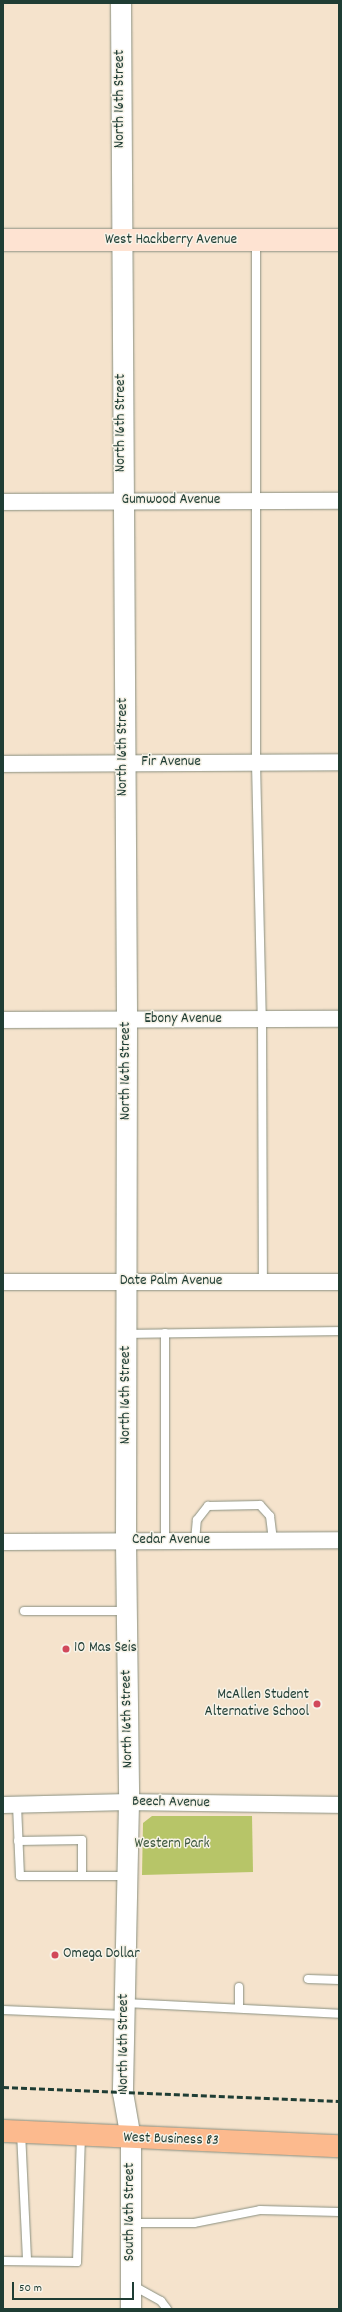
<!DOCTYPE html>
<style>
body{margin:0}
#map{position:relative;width:342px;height:2312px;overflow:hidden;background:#f5e3cc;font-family:Dekko,sans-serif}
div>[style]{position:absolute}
.green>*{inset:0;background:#b7c568}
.roads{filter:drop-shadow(0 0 1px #8a9080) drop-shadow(0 0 1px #8a9080)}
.service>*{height:8px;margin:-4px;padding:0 4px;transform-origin:4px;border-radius:4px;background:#fff}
.minor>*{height:16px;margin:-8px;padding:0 8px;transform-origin:8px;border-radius:8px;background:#fff}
.tertiary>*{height:20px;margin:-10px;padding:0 10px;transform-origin:10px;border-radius:10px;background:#fff}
.secondary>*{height:22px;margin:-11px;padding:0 11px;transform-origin:11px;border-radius:11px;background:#fee3d2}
.primary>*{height:22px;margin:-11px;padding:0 11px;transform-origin:11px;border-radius:11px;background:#fcba8e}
.rail>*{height:3px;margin-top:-1.5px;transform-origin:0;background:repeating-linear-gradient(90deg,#1f3d34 0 6px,transparent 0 9px)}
.dots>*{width:11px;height:11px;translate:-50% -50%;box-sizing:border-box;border:2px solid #f7f3e8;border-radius:50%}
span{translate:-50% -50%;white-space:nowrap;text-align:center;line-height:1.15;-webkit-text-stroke:3px #f7f3e8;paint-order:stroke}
.street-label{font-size:15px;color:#1f3d34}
.poi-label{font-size:15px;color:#1f3d34}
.left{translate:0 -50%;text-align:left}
.right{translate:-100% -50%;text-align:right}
.park-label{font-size:15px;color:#3d583e}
.frame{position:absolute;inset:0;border:4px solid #1f3d34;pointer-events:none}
.scale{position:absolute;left:12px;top:2282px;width:122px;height:18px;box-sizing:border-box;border:2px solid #1f3d34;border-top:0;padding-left:5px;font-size:12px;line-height:14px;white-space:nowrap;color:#1f3d34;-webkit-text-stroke:3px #f7f3e8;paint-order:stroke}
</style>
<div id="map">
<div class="green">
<i style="clip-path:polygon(152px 1816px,252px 1816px,253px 1872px,142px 1875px,143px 1823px)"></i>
</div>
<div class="roads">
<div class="service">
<i style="left:256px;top:241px;width:522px;rotate:90deg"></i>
<i style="left:256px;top:763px;width:256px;rotate:88.7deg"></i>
<i style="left:262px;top:1019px;width:263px;rotate:89.8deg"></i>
<i style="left:165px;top:1333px;width:208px;rotate:90deg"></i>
<i style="left:127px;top:1334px;width:212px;rotate:-0.8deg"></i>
<i style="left:195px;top:1541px;width:21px;rotate:-85deg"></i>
<i style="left:197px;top:1520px;width:18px;rotate:-52deg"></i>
<i style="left:208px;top:1506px;width:52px;rotate:-1.1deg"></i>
<i style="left:260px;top:1505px;width:15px;rotate:48deg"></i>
<i style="left:270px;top:1516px;width:25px;rotate:83deg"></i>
<i style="left:24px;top:1611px;width:102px"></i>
<i style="left:17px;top:1805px;width:71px;rotate:87.6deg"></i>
<i style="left:20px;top:1876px;width:107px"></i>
<i style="left:18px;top:1841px;width:64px;rotate:-0.9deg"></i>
<i style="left:82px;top:1840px;width:36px;rotate:90deg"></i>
<i style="left:308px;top:1979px;width:31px;rotate:2deg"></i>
<i style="left:239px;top:1987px;width:21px;rotate:90deg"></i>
<i style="left:125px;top:2003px;width:214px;rotate:2.9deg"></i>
<i style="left:3px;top:2010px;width:121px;rotate:2.4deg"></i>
<i style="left:21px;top:2132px;width:129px;rotate:87.3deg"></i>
<i style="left:131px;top:2223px;width:63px"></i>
<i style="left:194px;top:2223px;width:67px;rotate:-11.1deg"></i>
<i style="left:260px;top:2210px;width:79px;rotate:1.5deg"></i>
<i style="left:3px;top:2261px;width:74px;rotate:0.8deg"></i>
<i style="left:77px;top:2262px;width:126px;rotate:-88.2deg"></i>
<i style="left:132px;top:2285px;width:33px;rotate:29deg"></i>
<i style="left:161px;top:2301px;width:10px;rotate:53deg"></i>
</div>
<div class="minor">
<i style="left:3px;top:502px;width:336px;rotate:-0.2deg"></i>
<i style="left:3px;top:764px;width:336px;rotate:-0.3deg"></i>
<i style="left:3px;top:1020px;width:336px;rotate:-0.2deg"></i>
<i style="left:3px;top:1282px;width:336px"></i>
<i style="left:3px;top:1542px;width:336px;rotate:-0.3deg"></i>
<i style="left:3px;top:1805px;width:126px;rotate:-1.4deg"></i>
<i style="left:129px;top:1802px;width:210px;rotate:0.8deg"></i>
</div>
<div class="tertiary">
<i style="left:121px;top:3px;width:1017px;rotate:89.66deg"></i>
<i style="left:127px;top:1020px;width:522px;rotate:90.11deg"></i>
<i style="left:126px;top:1542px;width:260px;rotate:89.3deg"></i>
<i style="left:129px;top:1802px;width:291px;rotate:91.2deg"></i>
<i style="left:123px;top:2093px;width:47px;rotate:80.1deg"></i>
<i style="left:131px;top:2139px;width:170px;rotate:90deg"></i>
</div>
<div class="secondary">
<i style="left:3px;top:240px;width:336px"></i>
</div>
<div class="primary">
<i style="left:3px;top:2131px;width:336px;rotate:2.6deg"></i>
</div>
</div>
<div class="rail">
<i style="left:3px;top:2087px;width:336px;rotate:2.4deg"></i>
</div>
<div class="dots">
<i style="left:66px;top:1649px;background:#d1495b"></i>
<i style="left:317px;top:1704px;background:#d1495b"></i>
<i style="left:55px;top:1955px;background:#d1495b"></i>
</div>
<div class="street-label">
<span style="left:121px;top:99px;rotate:-90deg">North 16th Street</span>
<span style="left:171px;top:241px">West Hackberry Avenue</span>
<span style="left:122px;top:423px;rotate:-90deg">North 16th Street</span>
<span style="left:171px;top:501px">Gumwood Avenue</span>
<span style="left:124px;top:747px;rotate:-90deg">North 16th Street</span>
<span style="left:171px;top:763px">Fir Avenue</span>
<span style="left:183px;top:1020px">Ebony Avenue</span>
<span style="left:127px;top:1071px;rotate:-90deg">North 16th Street</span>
<span style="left:171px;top:1282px">Date Palm Avenue</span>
<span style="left:127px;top:1395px;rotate:-90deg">North 16th Street</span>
<span style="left:171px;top:1541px">Cedar Avenue</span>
<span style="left:128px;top:1719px;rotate:-91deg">North 16th Street</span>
<span style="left:171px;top:1803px;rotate:1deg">Beech Avenue</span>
<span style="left:125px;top:2043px;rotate:-90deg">North 16th Street</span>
<span style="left:171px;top:2140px;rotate:2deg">West Business 83</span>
<span style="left:131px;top:2212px;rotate:-90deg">South 16th Street</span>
</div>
<div class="poi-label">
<span class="left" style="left:74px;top:1649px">10 Mas Seis</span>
<span class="right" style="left:309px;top:1704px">McAllen Student<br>Alternative School</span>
<span class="left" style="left:63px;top:1955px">Omega Dollar</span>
</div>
<div class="park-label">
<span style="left:172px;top:1845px">Western Park</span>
</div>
<div class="frame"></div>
<div class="scale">50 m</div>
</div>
